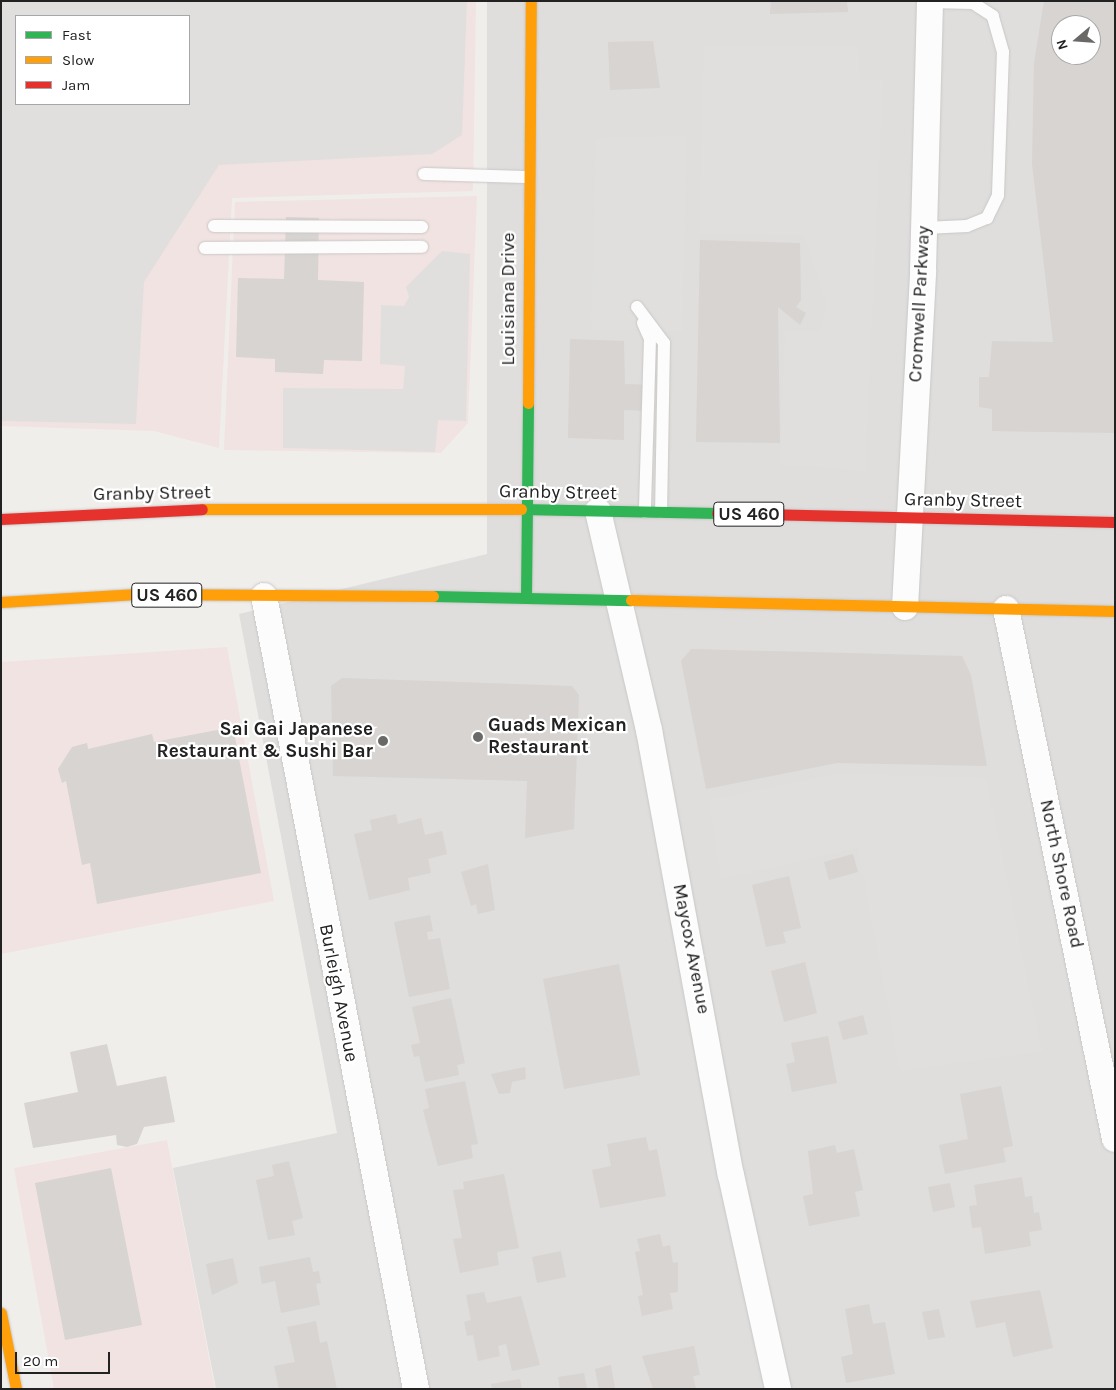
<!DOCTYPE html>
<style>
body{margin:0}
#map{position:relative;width:1116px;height:1390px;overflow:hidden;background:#f0eeeb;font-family:Karla,sans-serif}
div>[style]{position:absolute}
.residential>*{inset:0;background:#dfdedc}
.commercial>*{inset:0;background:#f1e3e1}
.parking>*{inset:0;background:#e0dfde}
.building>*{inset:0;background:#d7d4d2}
.roads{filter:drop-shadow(0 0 1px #c9c8c7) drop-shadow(0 0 1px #c9c8c7)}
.lane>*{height:12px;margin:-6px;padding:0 6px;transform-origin:6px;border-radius:6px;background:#fdfcfc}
.street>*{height:26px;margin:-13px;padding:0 13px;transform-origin:13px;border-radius:13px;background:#fdfcfc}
.fast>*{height:11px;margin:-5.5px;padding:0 5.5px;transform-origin:5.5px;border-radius:5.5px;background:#30b455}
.slow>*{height:11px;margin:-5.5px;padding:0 5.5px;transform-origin:5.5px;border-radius:5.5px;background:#ff9f0a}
.jam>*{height:11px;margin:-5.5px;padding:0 5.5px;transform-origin:5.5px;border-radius:5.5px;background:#e5322d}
.dots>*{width:14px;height:14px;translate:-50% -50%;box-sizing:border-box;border:2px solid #fff;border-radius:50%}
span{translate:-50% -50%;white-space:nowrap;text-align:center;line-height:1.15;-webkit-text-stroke:4.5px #fff;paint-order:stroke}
.shield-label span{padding:1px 4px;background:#fff;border:1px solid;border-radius:4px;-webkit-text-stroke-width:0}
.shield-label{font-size:18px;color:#222;font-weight:700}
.street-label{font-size:19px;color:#222}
.poi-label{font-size:19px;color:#222;font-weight:700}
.left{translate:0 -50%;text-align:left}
.right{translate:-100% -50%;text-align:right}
.frame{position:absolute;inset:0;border:2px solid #222;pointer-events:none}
.legend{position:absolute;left:15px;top:15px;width:175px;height:90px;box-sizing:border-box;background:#fff;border:1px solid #a7a7a7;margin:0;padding:6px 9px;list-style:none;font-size:15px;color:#222}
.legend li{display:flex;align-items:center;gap:10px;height:25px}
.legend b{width:25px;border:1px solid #a7a7a7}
.north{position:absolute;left:1051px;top:15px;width:50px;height:50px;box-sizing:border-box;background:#fff;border:1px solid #a7a7a7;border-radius:50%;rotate:252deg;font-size:14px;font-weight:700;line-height:20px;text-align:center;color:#222}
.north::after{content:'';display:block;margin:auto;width:18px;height:22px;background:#6a6968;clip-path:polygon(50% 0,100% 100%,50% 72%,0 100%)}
.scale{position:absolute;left:15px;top:1352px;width:95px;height:22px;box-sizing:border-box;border:2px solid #222;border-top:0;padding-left:6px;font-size:15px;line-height:18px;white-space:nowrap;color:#222;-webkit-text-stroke:4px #fff;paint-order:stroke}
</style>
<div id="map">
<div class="residential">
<i style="clip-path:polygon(evenodd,487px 1px,1115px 1px,1115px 1389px,216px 1389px,173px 1168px,337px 1133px,239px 614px,487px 554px,487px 1px,1061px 25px,1091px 25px,1091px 55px,1061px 55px,1061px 25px)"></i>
</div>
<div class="commercial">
<i style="clip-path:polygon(evenodd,1px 1px,476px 1px,473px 191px,232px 198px,219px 448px,154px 431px,1px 426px,1px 1px,16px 16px,189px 16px,189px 104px,16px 104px,16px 16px)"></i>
<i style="clip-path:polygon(477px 196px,468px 423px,441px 453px,224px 450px,235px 202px)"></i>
<i style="clip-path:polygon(227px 647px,274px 901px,1px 954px,1px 662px)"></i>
<i style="clip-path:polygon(167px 1140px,215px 1389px,54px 1389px,14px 1168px)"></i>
</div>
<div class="parking">
<i style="clip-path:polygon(evenodd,1px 1px,467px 1px,462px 135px,432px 154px,219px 165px,144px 282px,136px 424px,1px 421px,1px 1px,16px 16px,189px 16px,189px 104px,16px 104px,16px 16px)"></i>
<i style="clip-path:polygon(704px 47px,858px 47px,860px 81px,883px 80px,865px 471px,780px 464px,785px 331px,820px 331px,826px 303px,804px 235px,699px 234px)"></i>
<i style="clip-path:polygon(687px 136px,682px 331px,591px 329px,596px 138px)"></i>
<i style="clip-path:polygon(442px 251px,470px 254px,466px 421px,438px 420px,435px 452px,283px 448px,283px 388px,403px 389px,405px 366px,380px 364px,381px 305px,404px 306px,409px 297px,406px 287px)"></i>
<i style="clip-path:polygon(838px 774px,986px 778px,1042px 1051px,900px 1071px,858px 848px,721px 879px,709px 800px)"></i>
</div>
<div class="building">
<i style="clip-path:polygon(771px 1px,847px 1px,848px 12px,770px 14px)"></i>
<i style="clip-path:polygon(evenodd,1044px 1px,1115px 1px,1115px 433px,992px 431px,992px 409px,979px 407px,979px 377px,989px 377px,992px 341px,1053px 342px,1032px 164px,1034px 63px,1044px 1px,1061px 25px,1091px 25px,1091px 55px,1061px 55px,1061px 25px)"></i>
<i style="clip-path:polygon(653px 41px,660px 88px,610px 90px,608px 42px)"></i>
<i style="clip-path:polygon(286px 217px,319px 218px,318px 280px,364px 282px,362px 361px,324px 360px,323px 374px,275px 372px,275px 359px,236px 357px,238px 278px,284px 279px)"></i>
<i style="clip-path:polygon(700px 240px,800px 243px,801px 300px,796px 307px,806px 313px,800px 325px,778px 307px,780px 443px,696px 442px)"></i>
<i style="clip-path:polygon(570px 339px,624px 341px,625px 384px,653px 385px,652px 411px,624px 410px,624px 440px,568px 438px)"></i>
<i style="clip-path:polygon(691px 649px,962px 656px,971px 675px,987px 766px,837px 763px,706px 789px,681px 661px)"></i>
<i style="clip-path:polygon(342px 678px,572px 686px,579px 695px,574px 829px,525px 838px,527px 781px,333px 776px,331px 686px)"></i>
<i style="clip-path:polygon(233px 727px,261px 873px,97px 904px,90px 863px,82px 865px,66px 781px,62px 783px,58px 769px,72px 747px,87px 743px,88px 749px,152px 734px,154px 742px)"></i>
<i style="clip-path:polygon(396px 814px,398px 824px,421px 818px,425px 835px,442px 831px,447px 854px,428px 859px,431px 873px,408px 878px,410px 890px,369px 900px,354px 834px,372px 830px,370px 820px)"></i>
<i style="clip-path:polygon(853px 854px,858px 872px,829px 880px,824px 862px)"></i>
<i style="clip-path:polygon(488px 864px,495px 910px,478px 914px,476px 904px,471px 906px,461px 872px)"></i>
<i style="clip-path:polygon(789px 876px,801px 928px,783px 932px,786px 943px,766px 947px,752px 885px)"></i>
<i style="clip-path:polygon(430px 915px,433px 931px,427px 932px,428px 940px,440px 938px,450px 989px,409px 997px,394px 922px)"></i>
<i style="clip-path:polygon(805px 962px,817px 1013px,784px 1022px,771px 971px)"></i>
<i style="clip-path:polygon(619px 964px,640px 1075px,564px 1089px,543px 979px)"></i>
<i style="clip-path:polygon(451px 998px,465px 1063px,457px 1065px,459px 1075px,425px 1082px,419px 1056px,414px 1057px,411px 1045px,420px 1043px,412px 1007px)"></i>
<i style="clip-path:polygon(863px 1015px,868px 1034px,843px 1040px,838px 1022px)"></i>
<i style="clip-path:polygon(828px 1036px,837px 1083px,792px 1092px,786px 1064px,795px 1062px,791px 1043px)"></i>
<i style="clip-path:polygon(107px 1044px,117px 1086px,166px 1076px,175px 1122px,144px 1127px,137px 1144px,127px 1147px,117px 1145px,116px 1135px,33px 1148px,24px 1103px,78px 1092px,70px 1052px)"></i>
<i style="clip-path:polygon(525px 1067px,526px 1079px,512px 1082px,510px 1093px,499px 1094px,491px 1074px)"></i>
<i style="clip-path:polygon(465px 1081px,478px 1144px,471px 1145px,473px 1158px,438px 1166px,423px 1110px,429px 1108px,425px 1089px)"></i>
<i style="clip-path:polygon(1001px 1086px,1013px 1146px,1003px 1148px,1006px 1162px,945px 1174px,939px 1145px,968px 1139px,960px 1094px)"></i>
<i style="clip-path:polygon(646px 1137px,649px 1151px,657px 1149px,666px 1196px,600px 1208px,592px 1170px,611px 1166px,607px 1144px)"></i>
<i style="clip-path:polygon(835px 1145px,837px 1153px,854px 1149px,863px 1190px,855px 1192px,860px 1216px,809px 1226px,803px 1196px,813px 1194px,808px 1151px)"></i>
<i style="clip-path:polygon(289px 1161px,303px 1218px,292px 1221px,295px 1235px,268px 1240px,256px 1180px,274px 1176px,272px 1165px)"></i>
<i style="clip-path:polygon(111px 1168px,142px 1325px,65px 1340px,35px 1183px)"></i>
<i style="clip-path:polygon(504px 1174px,519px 1248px,497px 1252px,499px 1265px,460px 1273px,453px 1239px,462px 1238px,453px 1190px,464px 1189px,463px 1182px)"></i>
<i style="clip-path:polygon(1022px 1177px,1025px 1197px,1032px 1196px,1034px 1213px,1039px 1212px,1042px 1230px,1029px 1232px,1031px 1246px,985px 1254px,981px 1227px,972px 1228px,969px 1206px,977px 1205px,974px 1185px)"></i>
<i style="clip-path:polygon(950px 1183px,955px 1207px,933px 1212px,928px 1187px)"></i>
<i style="clip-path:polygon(660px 1234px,663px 1247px,670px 1245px,673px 1263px,678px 1262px,678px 1292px,670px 1293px,673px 1309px,642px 1316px,638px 1296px,643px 1295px,635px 1252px,640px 1251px,637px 1239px)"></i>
<i style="clip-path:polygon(561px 1251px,566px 1277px,537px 1283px,532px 1257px)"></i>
<i style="clip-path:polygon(310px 1257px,313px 1272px,319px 1271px,321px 1283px,316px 1284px,320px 1305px,281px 1313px,275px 1281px,262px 1284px,259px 1267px)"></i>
<i style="clip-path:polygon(233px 1258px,238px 1283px,212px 1295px,206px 1264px)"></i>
<i style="clip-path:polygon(1040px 1290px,1053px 1348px,1013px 1357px,1005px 1322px,976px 1328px,970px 1301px)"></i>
<i style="clip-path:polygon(484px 1292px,487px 1303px,521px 1296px,540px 1365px,512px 1371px,506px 1344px,498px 1346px,500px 1356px,478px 1361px,473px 1335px,467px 1336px,464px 1322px,471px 1320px,466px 1295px)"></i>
<i style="clip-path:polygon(869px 1304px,873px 1324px,885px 1322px,895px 1374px,846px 1383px,841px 1357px,853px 1354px,845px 1309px)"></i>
<i style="clip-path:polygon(939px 1309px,945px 1337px,928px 1340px,922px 1312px)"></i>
<i style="clip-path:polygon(316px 1321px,320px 1343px,327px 1341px,337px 1389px,279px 1389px,274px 1366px,295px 1362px,287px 1327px)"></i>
<i style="clip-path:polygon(694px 1346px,700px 1375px,693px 1376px,696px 1389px,653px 1389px,642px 1356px)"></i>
<i style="clip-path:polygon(611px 1365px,615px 1389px,599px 1389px,595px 1369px)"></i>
<i style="clip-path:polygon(584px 1373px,587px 1389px,560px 1389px,558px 1377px)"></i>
<i style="clip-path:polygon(520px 1379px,522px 1389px,492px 1389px,491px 1384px)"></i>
</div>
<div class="roads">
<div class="lane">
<i style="left:424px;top:174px;width:103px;rotate:1.7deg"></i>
<i style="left:214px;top:226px;width:208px;rotate:0.3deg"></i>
<i style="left:924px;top:228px;width:43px;rotate:-2.7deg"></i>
<i style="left:967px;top:226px;width:22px;rotate:-22deg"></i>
<i style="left:987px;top:218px;width:25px;rotate:-64deg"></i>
<i style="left:998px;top:195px;width:143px;rotate:-88deg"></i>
<i style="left:1003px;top:52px;width:37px;rotate:-106deg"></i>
<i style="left:993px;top:16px;width:24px;rotate:-147deg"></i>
<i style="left:973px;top:3px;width:43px;rotate:-178.7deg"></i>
<i style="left:205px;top:248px;width:217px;rotate:-0.3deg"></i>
<i style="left:637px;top:307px;width:45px;rotate:53.1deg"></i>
<i style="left:664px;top:343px;width:169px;rotate:91deg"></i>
<i style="left:643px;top:323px;width:17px;rotate:66deg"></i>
<i style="left:650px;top:339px;width:173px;rotate:91.7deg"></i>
</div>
<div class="street">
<i style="left:598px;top:511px;width:225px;rotate:76.9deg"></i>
<i style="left:649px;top:730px;width:452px;rotate:79.6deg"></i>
<i style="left:731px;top:1175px;width:219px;rotate:77.6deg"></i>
<i style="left:264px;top:596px;width:807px;rotate:79.15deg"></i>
<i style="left:905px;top:607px;width:337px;rotate:-86.9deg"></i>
<i style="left:923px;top:270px;width:269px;rotate:-88.5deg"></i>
<i style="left:1006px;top:609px;width:541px;rotate:78.38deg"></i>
</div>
<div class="fast">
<i style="left:521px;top:509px;width:196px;rotate:1.2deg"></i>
<i style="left:433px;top:596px;width:198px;rotate:1.2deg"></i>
<i style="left:526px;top:597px;width:194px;rotate:-89.4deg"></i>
</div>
<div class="slow">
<i style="left:528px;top:403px;width:402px;rotate:-89.6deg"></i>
<i style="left:202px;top:509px;width:319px"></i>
<i style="left:631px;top:600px;width:484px;rotate:1.3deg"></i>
<i style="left:1px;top:602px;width:136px;rotate:-3.4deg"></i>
<i style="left:137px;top:594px;width:296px;rotate:0.4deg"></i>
<i style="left:1px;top:1313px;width:77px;rotate:78.8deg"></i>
</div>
<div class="jam">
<i style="left:717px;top:513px;width:398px;rotate:1.3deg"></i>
<i style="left:1px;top:519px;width:201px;rotate:-2.8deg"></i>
</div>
</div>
<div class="dots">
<i style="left:478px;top:737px;background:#6a6968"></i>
<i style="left:383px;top:741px;background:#6a6968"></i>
</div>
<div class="shield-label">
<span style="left:749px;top:514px">US 460</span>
<span style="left:167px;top:595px">US 460</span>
</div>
<div class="street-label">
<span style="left:509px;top:299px;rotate:-90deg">Louisiana Drive</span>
<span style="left:920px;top:304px;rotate:-87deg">Cromwell Parkway</span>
<span style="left:558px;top:493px;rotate:1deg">Granby Street</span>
<span style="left:152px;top:494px;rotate:-1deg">Granby Street</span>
<span style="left:963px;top:501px;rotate:1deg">Granby Street</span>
<span style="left:1061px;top:874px;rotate:78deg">North Shore Road</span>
<span style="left:691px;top:949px;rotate:79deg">Maycox Avenue</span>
<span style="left:338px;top:993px;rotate:79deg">Burleigh Avenue</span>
</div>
<div class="poi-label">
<span class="left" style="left:488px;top:737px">Guads Mexican<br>Restaurant</span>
<span class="right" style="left:373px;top:741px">Sai Gai Japanese<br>Restaurant &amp; Sushi Bar</span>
</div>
<div class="frame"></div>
<ul class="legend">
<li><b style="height:6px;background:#30b455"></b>Fast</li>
<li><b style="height:6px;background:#ff9f0a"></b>Slow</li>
<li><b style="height:6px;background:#e5322d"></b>Jam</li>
</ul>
<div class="north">N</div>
<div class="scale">20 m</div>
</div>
